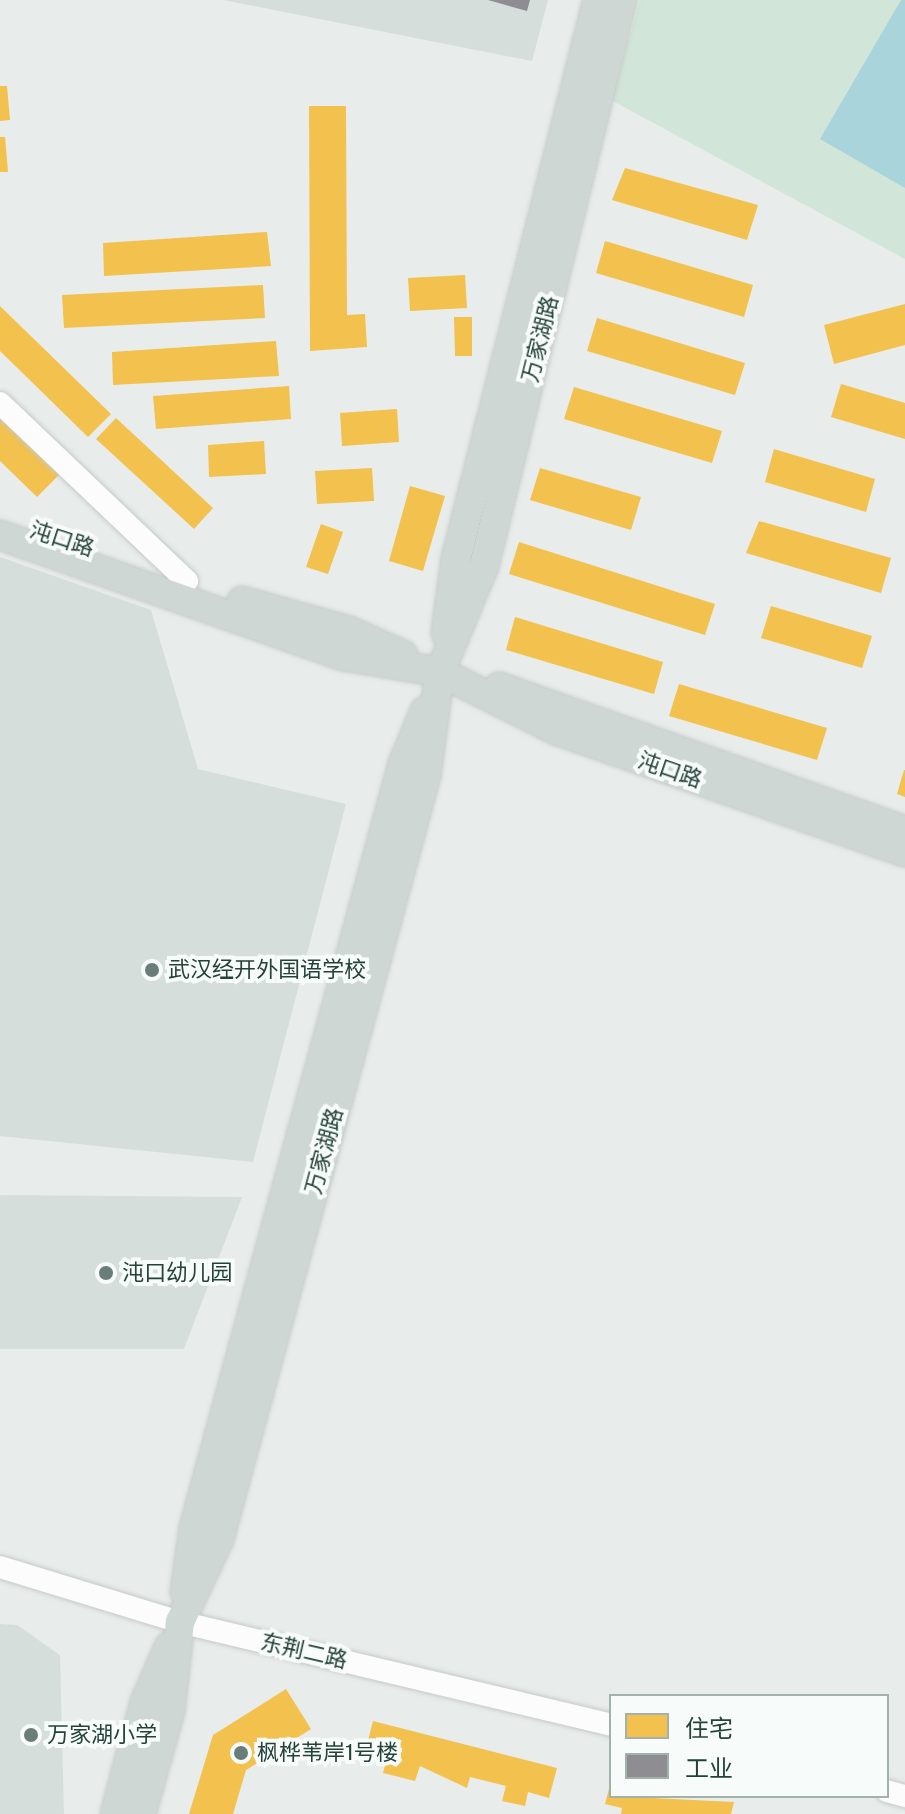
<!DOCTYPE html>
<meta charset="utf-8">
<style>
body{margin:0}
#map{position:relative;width:905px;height:1814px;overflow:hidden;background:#e8edeb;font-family:"Public Sans","Noto Sans SC",sans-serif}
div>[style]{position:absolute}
.built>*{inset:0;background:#d6dedb}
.green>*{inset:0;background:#d1e6d8}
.water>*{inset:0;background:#a9d4db}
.homes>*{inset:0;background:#f2c14e}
.industry>*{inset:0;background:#8d8d92}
.roads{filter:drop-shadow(0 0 2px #c5cac8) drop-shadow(0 0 2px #c5cac8)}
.minor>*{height:22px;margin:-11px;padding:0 11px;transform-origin:11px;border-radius:11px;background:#fcfcfc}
.major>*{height:28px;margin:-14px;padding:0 14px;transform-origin:14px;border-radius:14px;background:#cfd7d5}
.dots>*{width:22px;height:22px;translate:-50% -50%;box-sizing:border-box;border:4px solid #f7fbf9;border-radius:50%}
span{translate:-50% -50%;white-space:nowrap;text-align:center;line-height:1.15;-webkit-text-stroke:8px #f7fbf9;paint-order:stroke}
.street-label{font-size:22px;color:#24423a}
.poi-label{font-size:22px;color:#24423a}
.left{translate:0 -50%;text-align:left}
.legend{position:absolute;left:609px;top:1694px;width:280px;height:104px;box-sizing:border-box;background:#f7fbf9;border:2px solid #a3b1ad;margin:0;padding:10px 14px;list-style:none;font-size:24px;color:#24423a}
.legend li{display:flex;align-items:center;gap:16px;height:40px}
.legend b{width:40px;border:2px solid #a3b1ad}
</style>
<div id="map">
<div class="built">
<i style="clip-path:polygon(223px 0,548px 0,532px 61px)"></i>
<i style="clip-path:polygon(0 557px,151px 610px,198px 769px,346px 804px,253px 1162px,0 1136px)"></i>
<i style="clip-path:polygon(0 1195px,242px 1197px,184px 1349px,0 1349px)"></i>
<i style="clip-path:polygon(0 1624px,17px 1625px,60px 1655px,64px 1814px,0 1814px)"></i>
</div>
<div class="green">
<i style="clip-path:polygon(640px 0,905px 0,905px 259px,611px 100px)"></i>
</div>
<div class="water">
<i style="clip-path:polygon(901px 0,905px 0,905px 188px,820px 139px)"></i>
</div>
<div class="homes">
<i style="clip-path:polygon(0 86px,7px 86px,10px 120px,0 121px)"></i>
<i style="clip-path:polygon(309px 106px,346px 106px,347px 315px,365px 314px,367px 347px,310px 351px)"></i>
<i style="clip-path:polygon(0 137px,5px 137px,8px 172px,0 172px)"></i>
<i style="clip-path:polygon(625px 168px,758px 205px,747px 240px,612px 200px)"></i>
<i style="clip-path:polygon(267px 232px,271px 266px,104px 276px,103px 243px)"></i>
<i style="clip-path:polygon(605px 241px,753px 285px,744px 317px,596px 273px)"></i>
<i style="clip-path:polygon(465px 275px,467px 308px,410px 311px,408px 278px)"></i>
<i style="clip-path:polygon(263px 285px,265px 318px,64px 328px,62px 295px)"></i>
<i style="clip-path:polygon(905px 304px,905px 345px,834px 364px,824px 325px)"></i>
<i style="clip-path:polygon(0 306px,111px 414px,88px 437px,0 351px)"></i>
<i style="clip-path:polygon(454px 317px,472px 317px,472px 356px,455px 356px)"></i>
<i style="clip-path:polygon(597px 318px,745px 363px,735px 395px,587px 351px)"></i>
<i style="clip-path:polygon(276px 341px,279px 376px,113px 385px,112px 352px)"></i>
<i style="clip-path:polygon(841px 384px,905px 403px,905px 439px,831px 417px)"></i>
<i style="clip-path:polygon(289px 386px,291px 419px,156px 429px,153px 396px)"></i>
<i style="clip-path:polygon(574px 387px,722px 431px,712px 463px,564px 419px)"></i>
<i style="clip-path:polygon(397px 409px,399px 442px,342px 446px,340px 413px)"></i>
<i style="clip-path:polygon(0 416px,60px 474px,37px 497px,0 461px)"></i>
<i style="clip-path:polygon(116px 418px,213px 508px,194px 529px,96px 439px)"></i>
<i style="clip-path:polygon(264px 441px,266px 474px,209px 477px,208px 445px)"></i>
<i style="clip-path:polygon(774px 449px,875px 479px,866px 512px,765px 482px)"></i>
<i style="clip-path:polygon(372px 468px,374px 501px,317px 504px,315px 471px)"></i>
<i style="clip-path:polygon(540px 468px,641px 497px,631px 530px,530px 500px)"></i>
<i style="clip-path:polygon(410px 486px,445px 496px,423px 571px,389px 561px)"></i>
<i style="clip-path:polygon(759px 521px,891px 558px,881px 593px,746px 553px)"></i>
<i style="clip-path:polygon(321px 524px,343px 532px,328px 574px,306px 567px)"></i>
<i style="clip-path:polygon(519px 542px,715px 604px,705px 635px,509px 574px)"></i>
<i style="clip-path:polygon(771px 606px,872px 636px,862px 668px,761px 638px)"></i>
<i style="clip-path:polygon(515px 617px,663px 662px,654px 694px,506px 650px)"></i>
<i style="clip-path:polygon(679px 684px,827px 728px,817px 760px,669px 716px)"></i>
<i style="clip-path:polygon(904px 770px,905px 770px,905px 797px,897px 794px)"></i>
<i style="clip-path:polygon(286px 1689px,311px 1729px,246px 1770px,233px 1814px,189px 1814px,213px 1735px)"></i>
<i style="clip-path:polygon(373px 1721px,557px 1768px,549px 1798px,528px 1792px,525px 1806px,502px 1801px,506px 1786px,470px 1777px,467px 1788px,420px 1766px,415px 1781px,383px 1773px,387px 1757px,365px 1752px)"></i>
<i style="clip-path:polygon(610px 1785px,611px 1796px,734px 1802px,731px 1814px,621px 1814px,622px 1808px,605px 1804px)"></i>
</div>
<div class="industry">
<i style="clip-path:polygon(488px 0,530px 0,527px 11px)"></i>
</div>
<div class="roads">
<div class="minor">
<i style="left:0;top:403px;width:258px;rotate:43.6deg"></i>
<i style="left:187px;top:581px;width:18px;rotate:128deg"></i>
<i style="left:0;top:1567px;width:188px;rotate:17deg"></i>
<i style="left:180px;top:1622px;width:443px;rotate:13.4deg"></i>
<i style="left:887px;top:1791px;width:19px;rotate:16deg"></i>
</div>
<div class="major">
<i style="left:0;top:535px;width:365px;rotate:19.4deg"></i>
<i style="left:344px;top:656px;width:97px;rotate:9.5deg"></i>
<i style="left:440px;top:672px;width:130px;rotate:26.6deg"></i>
<i style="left:556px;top:730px;width:370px;rotate:19.3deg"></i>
<i style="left:242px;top:601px;width:111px;rotate:15.7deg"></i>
<i style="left:349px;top:631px;width:59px;rotate:24deg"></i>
<i style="left:446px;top:633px;width:75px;rotate:-82.3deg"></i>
<i style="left:456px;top:559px;width:577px;rotate:-75.75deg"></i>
<i style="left:499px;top:687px;width:431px;rotate:19.5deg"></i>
<i style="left:185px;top:1592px;width:65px;rotate:-82deg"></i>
<i style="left:194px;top:1528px;width:792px;rotate:-74.7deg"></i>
<i style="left:403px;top:764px;width:57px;rotate:-67.5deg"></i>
<i style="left:115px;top:1814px;width:116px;rotate:-75deg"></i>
<i style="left:145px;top:1702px;width:60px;rotate:-66.4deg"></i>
<i style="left:141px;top:1814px;width:107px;rotate:-74.3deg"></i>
<i style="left:170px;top:1711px;width:90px;rotate:-83.6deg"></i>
<i style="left:180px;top:1622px;width:92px;rotate:-64.8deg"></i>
<i style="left:219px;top:1539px;width:792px;rotate:-74.84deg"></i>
<i style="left:426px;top:775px;width:104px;rotate:-82.3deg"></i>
<i style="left:440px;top:672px;width:115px;rotate:-67.5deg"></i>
<i style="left:484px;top:566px;width:583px;rotate:-76.3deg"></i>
</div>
</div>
<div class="dots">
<i style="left:152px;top:970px;background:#697e78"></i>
<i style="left:106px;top:1273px;background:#697e78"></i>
<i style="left:31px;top:1735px;background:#697e78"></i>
<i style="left:241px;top:1753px;background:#697e78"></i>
</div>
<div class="street-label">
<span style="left:540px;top:339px;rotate:-76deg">万家湖路</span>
<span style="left:62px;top:539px;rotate:18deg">沌口路</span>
<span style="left:670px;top:770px;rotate:19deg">沌口路</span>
<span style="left:324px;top:1151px;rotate:-75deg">万家湖路</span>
<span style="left:304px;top:1651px;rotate:13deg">东荆二路</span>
</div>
<div class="poi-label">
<span class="left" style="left:168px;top:970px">武汉经开外国语学校</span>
<span class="left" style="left:122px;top:1273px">沌口幼儿园</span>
<span class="left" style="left:47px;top:1735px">万家湖小学</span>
<span class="left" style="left:257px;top:1753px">枫桦苇岸1号楼</span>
</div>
<ul class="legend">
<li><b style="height:22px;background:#f2c14e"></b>住宅</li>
<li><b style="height:22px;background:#8d8d92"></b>工业</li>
</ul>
</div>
